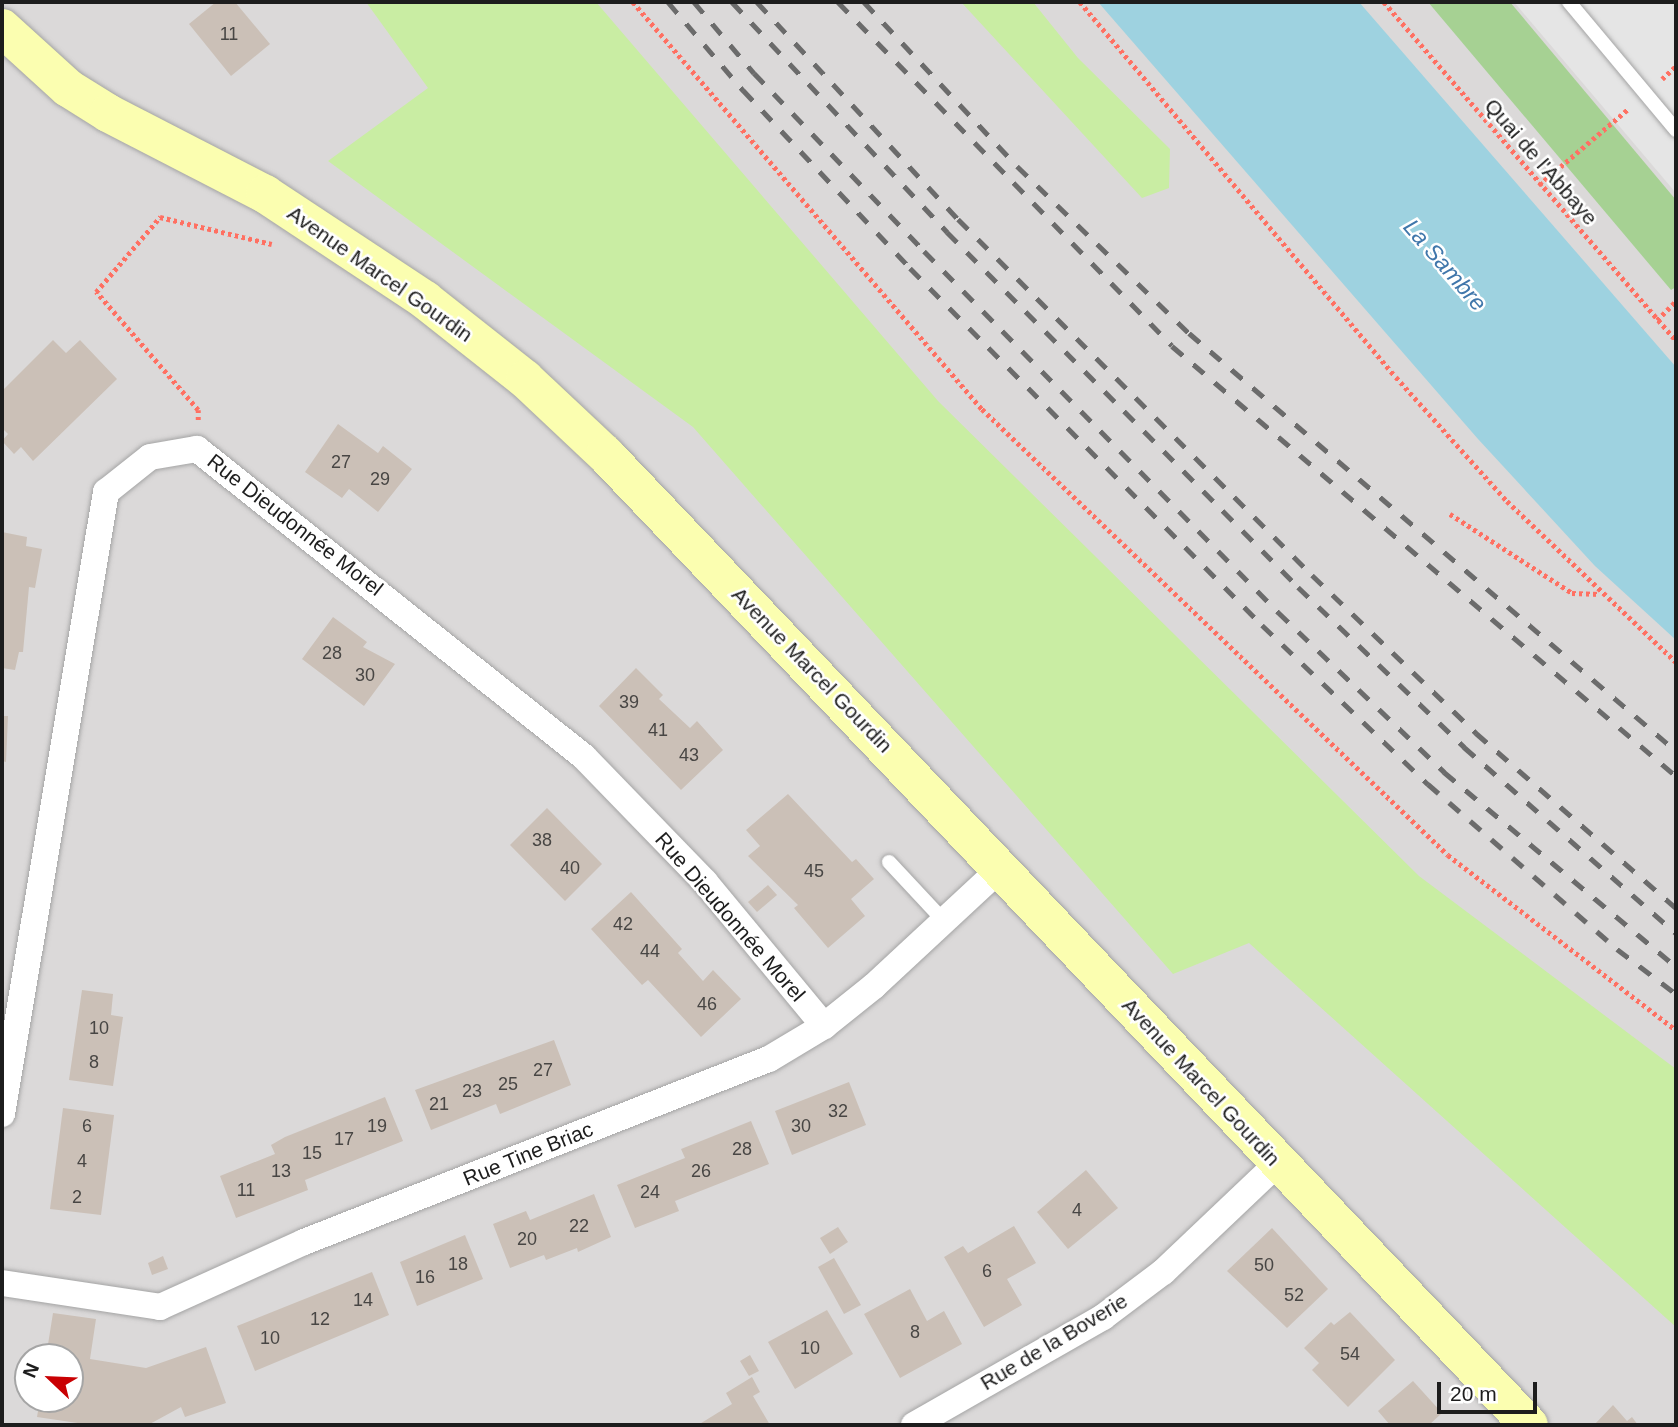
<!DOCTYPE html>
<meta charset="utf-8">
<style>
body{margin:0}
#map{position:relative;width:1678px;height:1427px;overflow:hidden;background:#efeae1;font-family:Helvetica,sans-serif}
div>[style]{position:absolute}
.residential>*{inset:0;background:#dbd9d9}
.grass>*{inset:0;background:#c9eda3}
.forest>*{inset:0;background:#a6d193}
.parking>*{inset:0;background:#e5e5e5}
.water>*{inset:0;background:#9ed2e0}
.building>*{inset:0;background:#cbc0b7}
.path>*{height:4.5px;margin-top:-2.25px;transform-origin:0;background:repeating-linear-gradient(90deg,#ff7062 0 3.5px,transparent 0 7px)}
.roads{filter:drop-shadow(0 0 2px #a4a4a4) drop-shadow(0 0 2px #a4a4a4)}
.lane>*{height:14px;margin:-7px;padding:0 7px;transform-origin:7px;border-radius:7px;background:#fff}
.street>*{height:26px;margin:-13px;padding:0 13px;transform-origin:13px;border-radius:13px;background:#fff}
.secondary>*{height:38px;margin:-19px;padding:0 19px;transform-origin:19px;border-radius:19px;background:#fbfeb0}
.rail>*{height:5px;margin-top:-2.5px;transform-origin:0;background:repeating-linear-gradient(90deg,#6b6b6b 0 14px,transparent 0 28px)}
span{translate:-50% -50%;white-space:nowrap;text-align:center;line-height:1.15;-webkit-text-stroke:5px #fff;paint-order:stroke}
.number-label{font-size:18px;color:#484644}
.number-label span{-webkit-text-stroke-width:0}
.street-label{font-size:21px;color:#1d1d1d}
.water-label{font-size:23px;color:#4077ab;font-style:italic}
.frame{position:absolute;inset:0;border:4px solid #1d1d1d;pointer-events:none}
.north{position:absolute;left:14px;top:1343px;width:70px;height:70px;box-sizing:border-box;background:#fff;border:2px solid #a5a5a5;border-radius:50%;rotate:293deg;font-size:19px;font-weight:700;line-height:28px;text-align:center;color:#1d1d1d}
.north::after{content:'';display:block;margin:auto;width:24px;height:32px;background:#c90003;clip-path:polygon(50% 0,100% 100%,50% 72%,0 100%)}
.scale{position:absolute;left:1437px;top:1382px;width:100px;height:32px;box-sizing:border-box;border:4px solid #1d1d1d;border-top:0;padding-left:9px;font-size:21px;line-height:24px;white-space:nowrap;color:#1d1d1d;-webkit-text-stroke:5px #fff;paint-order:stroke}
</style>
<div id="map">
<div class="residential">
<i style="clip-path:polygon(evenodd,2px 2px,1676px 2px,1676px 1425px,2px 1425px,2px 2px,28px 1357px,70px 1357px,70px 1399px,28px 1399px,28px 1357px)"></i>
</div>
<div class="grass">
<i style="clip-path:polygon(366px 2px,596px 2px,938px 401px,1419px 876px,1676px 1069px,1676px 1327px,1249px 943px,1173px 974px,693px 427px,328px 161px,428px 88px)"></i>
<i style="clip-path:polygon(961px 2px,1033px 2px,1078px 58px,1170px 149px,1169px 188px,1142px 198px)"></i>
</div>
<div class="forest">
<i style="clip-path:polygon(1428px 2px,1510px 2px,1676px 200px,1676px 287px,1671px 290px)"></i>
</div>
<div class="parking">
<i style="clip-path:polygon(1514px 2px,1676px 2px,1676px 193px)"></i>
</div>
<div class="water">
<i style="clip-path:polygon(1098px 2px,1359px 2px,1676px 367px,1676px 640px,1595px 566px,1478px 439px)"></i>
</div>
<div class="building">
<i style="clip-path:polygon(216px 2px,235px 2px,270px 44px,231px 76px,189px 24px)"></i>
<i style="clip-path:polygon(53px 340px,66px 353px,80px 340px,117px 379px,33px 461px,21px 447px,14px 454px,2px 441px,8px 434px,2px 428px,2px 391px)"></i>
<i style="clip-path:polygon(338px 424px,378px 453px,383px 446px,412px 469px,378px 512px,349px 489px,342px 498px,305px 472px)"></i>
<i style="clip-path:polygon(2px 532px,27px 537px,26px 546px,42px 549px,35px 588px,29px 587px,23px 652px,19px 652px,15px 670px,2px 668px)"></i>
<i style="clip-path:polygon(333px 617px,367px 642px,363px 647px,395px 664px,364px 706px,302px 659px)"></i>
<i style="clip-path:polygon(636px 668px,663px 695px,659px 699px,690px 728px,697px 721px,723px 750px,681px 790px,599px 706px)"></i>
<i style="clip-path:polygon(2px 716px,8px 716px,6px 762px,2px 761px)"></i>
<i style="clip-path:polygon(788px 794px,852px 862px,856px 859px,874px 879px,851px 899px,865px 916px,828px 948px,794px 908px,798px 905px,748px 856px,760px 846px,746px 830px)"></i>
<i style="clip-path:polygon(547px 808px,602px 864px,565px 901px,510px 845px)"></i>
<i style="clip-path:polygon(768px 885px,777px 895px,757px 912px,748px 902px)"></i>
<i style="clip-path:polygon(631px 892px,682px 949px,678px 953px,703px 981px,713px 970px,741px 999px,701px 1037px,648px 980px,642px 985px,591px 929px)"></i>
<i style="clip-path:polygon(82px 990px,113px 994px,111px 1015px,123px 1017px,113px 1086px,69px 1080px)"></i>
<i style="clip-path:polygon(554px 1040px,571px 1085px,500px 1114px,496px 1104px,431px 1130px,415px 1090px)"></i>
<i style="clip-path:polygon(849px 1082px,866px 1125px,792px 1155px,775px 1111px)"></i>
<i style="clip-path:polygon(385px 1097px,403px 1141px,305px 1180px,308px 1190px,236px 1218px,220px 1176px,275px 1154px,271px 1145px,285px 1137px)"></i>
<i style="clip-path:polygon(63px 1108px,114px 1115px,101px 1215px,50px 1209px)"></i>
<i style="clip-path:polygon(751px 1121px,769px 1164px,675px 1201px,679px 1211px,635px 1228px,617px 1185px,685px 1158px,681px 1149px)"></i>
<i style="clip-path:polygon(1086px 1170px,1118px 1208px,1068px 1249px,1037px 1212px)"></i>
<i style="clip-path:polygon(594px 1194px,611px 1237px,578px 1252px,577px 1248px,546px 1260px,544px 1255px,510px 1268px,493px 1224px,526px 1211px,530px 1220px)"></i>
<i style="clip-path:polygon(1014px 1226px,1036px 1263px,1007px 1279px,1022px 1305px,984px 1327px,944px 1257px,963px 1246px,968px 1253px)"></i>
<i style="clip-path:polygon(838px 1227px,848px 1242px,830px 1254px,820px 1238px)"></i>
<i style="clip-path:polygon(1272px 1228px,1328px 1289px,1287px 1328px,1227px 1271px)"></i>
<i style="clip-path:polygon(465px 1235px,483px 1279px,417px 1306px,400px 1262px)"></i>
<i style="clip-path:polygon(163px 1256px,168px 1269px,152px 1275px,148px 1263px)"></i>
<i style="clip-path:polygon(834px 1258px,861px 1305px,844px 1314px,818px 1267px)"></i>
<i style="clip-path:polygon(372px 1272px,389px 1315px,255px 1371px,237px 1326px)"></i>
<i style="clip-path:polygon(910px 1289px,927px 1321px,944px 1311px,962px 1344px,900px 1378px,864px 1314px)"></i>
<i style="clip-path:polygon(827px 1310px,853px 1354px,795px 1389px,768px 1342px)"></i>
<i style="clip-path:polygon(1350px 1312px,1395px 1360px,1348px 1407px,1312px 1370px,1319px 1363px,1304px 1348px,1331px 1322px,1334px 1325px)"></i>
<i style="clip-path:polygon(53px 1313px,96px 1319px,90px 1359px,146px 1368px,206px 1347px,226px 1403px,185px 1417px,181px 1407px,148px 1425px,91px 1425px,37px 1417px,40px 1399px,70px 1399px,70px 1357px,46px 1357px)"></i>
<i style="clip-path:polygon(750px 1355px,759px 1371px,749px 1376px,740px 1361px)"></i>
<i style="clip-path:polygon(752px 1377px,760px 1392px,753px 1396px,770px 1425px,698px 1425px,732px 1404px,726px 1393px)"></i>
<i style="clip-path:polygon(1413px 1381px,1442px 1413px,1429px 1425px,1390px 1425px,1378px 1411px)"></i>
<i style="clip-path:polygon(1613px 1405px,1627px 1421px,1632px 1417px,1638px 1425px,1594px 1425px)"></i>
</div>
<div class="path">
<i style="left:633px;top:2px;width:536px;rotate:49.39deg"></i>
<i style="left:982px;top:409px;width:645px;rotate:43.74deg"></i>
<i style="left:1448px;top:855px;width:287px;rotate:37.5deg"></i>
<i style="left:1080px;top:2px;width:490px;rotate:49.9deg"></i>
<i style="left:1396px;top:377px;width:166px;rotate:48.2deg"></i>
<i style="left:1507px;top:501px;width:233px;rotate:43.6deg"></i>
<i style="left:1384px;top:2px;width:447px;rotate:49.2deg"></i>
<i style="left:1662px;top:79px;width:19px;rotate:-43deg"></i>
<i style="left:1539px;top:185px;width:118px;rotate:-40.5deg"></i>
<i style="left:1657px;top:320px;width:27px;rotate:-45deg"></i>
<i style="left:198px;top:420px;width:10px;rotate:-90deg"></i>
<i style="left:198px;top:410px;width:156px;rotate:-130.8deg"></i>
<i style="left:96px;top:292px;width:99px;rotate:-49.5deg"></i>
<i style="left:160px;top:217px;width:115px;rotate:13.6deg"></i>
<i style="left:1450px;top:514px;width:145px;rotate:32.9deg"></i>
<i style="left:1572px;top:593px;width:28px;rotate:2deg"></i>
</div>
<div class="roads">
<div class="lane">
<i style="left:1569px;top:2px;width:167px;rotate:50.1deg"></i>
<i style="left:889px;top:862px;width:81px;rotate:47deg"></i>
</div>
<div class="street">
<i style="left:2px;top:1114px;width:631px;rotate:-80.51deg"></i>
<i style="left:106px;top:492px;width:56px;rotate:-38.5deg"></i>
<i style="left:150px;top:457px;width:48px;rotate:-9.7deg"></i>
<i style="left:197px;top:449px;width:495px;rotate:38.5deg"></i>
<i style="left:584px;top:757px;width:174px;rotate:45.9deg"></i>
<i style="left:705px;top:882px;width:187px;rotate:50.4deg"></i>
<i style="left:2px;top:1283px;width:160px;rotate:8.6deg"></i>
<i style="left:160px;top:1307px;width:158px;rotate:-24.3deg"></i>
<i style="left:304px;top:1242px;width:500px;rotate:-21.5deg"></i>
<i style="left:769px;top:1059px;width:64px;rotate:-31deg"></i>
<i style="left:824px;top:1026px;width:64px;rotate:-38.7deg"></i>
<i style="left:874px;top:986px;width:172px;rotate:-42.9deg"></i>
<i style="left:914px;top:1425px;width:218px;rotate:-29.7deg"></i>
<i style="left:1103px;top:1317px;width:75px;rotate:-36.9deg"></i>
<i style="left:1163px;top:1272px;width:158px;rotate:-43.5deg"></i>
</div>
<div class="secondary">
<i style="left:2px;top:28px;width:89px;rotate:42.3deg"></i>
<i style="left:68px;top:88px;width:47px;rotate:32deg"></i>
<i style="left:108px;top:113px;width:177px;rotate:27.3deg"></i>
<i style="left:265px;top:194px;width:192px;rotate:33.5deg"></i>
<i style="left:425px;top:300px;width:127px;rotate:38.3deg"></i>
<i style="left:525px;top:379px;width:110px;rotate:43.2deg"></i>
<i style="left:605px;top:454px;width:1340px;rotate:46.42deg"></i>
</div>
</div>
<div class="rail">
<i style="left:668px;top:2px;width:116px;rotate:49.6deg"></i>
<i style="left:743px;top:90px;width:244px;rotate:46.8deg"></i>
<i style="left:910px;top:268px;width:501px;rotate:45.4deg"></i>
<i style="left:1262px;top:625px;width:230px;rotate:43.8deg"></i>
<i style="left:1428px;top:784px;width:251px;rotate:41.1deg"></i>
<i style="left:1617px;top:949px;width:74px;rotate:37.3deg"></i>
<i style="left:694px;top:2px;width:93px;rotate:49.8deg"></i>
<i style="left:754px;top:73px;width:246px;rotate:46.3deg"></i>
<i style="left:924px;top:251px;width:506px;rotate:45.56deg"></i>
<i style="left:1278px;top:612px;width:231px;rotate:43.9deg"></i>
<i style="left:1444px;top:772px;width:303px;rotate:40deg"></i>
<i style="left:732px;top:2px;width:315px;rotate:46.9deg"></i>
<i style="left:947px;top:232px;width:499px;rotate:45.3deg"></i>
<i style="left:1298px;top:587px;width:231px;rotate:43.9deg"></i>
<i style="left:1464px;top:747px;width:282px;rotate:41.3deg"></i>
<i style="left:757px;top:2px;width:296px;rotate:47.2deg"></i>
<i style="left:958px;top:219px;width:502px;rotate:45.16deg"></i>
<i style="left:1312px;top:575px;width:228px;rotate:43.9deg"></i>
<i style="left:1476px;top:733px;width:266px;rotate:41.2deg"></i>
<i style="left:838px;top:2px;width:479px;rotate:45.8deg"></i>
<i style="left:1172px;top:346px;width:663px;rotate:40.47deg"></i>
<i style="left:864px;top:2px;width:224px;rotate:47deg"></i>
<i style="left:1017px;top:166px;width:240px;rotate:44.2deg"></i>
<i style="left:1189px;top:333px;width:642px;rotate:40.64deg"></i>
</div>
<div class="number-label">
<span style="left:229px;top:34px">11</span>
<span style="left:341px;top:462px">27</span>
<span style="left:380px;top:479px">29</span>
<span style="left:332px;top:653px">28</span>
<span style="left:365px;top:675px">30</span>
<span style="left:629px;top:702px">39</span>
<span style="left:658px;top:730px">41</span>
<span style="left:689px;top:755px">43</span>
<span style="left:542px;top:840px">38</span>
<span style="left:570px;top:868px">40</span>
<span style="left:814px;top:871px">45</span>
<span style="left:623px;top:924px">42</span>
<span style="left:650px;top:951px">44</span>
<span style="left:707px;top:1004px">46</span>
<span style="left:99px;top:1028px">10</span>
<span style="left:94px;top:1062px">8</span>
<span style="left:543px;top:1070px">27</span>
<span style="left:508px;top:1084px">25</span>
<span style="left:472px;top:1091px">23</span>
<span style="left:439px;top:1104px">21</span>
<span style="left:838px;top:1111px">32</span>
<span style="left:87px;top:1126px">6</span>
<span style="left:377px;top:1126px">19</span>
<span style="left:801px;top:1126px">30</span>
<span style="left:344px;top:1139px">17</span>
<span style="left:742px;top:1149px">28</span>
<span style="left:312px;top:1153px">15</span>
<span style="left:82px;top:1161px">4</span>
<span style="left:281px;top:1171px">13</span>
<span style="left:701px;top:1171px">26</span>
<span style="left:246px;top:1190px">11</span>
<span style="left:650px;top:1192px">24</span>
<span style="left:77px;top:1197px">2</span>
<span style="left:1077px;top:1210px">4</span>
<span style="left:579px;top:1226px">22</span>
<span style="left:527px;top:1239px">20</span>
<span style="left:458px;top:1264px">18</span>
<span style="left:1264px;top:1265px">50</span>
<span style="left:987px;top:1271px">6</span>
<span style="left:425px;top:1277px">16</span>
<span style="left:1294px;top:1295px">52</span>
<span style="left:363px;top:1300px">14</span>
<span style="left:320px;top:1319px">12</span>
<span style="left:915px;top:1332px">8</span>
<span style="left:270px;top:1338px">10</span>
<span style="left:810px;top:1348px">10</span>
<span style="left:1350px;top:1354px">54</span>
</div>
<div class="street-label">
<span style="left:1541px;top:162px;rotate:49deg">Quai de l'Abbaye</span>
<span style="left:380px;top:274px;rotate:35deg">Avenue Marcel Gourdin</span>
<span style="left:295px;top:525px;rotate:38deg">Rue Dieudonnée Morel</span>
<span style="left:812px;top:670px;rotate:46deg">Avenue Marcel Gourdin</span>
<span style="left:730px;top:917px;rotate:49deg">Rue Dieudonnée Morel</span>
<span style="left:1201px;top:1082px;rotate:47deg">Avenue Marcel Gourdin</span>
<span style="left:528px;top:1154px;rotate:-22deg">Rue Tine Briac</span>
<span style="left:1054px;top:1342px;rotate:-31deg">Rue de la Boverie</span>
</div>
<div class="water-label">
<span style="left:1445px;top:265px;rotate:49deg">La Sambre</span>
</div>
<div class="frame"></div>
<div class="north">N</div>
<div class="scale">20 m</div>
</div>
